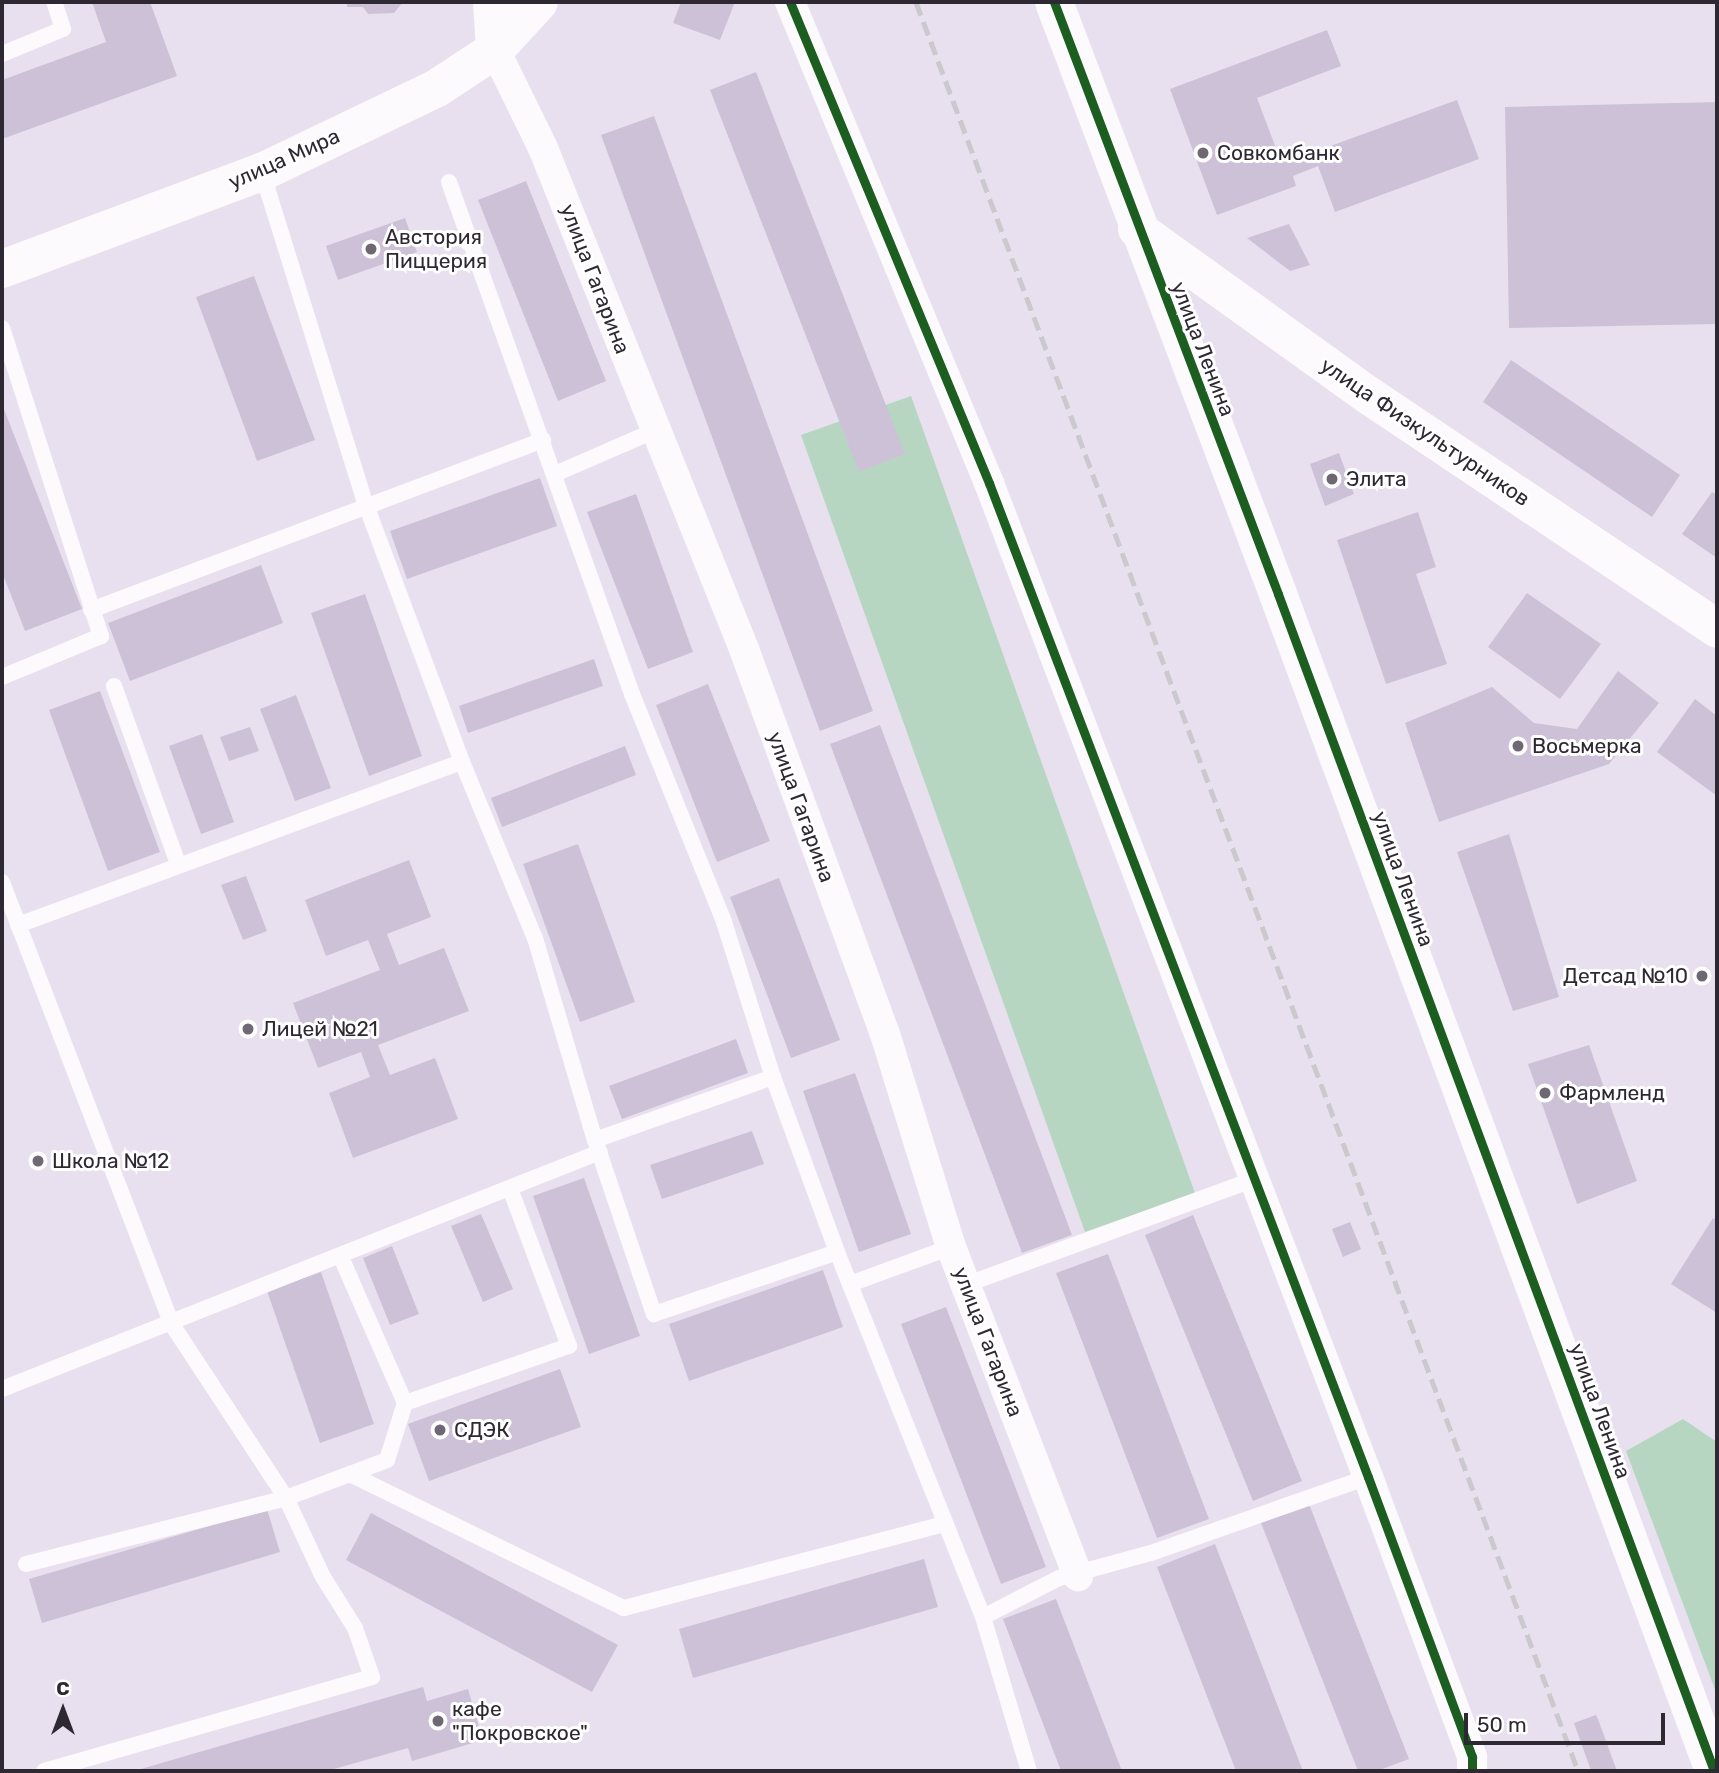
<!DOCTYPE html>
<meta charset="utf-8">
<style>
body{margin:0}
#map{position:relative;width:1719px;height:1773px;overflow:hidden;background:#e8e0ef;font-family:Rubik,sans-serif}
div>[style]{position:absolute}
.green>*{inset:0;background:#b6d6c2}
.building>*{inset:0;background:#cdc1d7}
.lane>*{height:16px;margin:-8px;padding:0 8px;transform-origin:8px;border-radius:8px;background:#fcfafd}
.street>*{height:30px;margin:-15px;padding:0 15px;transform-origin:15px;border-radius:15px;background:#fcfafd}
.secondary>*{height:38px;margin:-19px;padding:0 19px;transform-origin:19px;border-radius:19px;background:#fcfafd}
.rail>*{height:5px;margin-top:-2.5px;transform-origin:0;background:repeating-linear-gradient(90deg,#cbc9cd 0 14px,transparent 0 21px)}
.cycleway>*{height:9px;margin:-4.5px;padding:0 4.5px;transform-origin:4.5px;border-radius:4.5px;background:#1b5e20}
.dots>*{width:19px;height:19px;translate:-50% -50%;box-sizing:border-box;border:4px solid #fff;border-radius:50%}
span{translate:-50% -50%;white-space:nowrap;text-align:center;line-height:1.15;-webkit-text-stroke:6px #fff;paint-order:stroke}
.poi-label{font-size:21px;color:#2e2832}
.left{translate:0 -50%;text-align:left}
.right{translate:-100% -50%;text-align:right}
.street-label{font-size:21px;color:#2e2832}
.frame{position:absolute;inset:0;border:4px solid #2e2832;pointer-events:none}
.north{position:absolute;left:28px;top:1675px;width:70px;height:70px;-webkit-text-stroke:5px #fff;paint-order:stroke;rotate:0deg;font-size:19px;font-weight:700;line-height:28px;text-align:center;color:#2e2832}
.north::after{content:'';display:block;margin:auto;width:24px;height:32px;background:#2e2832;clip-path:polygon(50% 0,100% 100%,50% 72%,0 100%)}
.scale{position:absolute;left:1464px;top:1713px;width:201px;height:32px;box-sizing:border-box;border:4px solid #2e2832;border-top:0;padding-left:9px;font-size:21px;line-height:24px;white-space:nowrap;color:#2e2832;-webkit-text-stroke:5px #fff;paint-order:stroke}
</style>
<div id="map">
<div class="green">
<i style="clip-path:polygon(911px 396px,1195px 1193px,1085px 1232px,801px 435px)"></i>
<i style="clip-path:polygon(1683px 1419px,1717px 1442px,1717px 1695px,1626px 1451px)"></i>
</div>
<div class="building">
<i style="clip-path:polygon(92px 2px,150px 2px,177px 76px,2px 139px,2px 80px,106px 42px)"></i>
<i style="clip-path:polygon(347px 2px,403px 2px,394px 13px,368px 14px,363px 7px,347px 7px)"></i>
<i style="clip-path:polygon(681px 2px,735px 2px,720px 40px,673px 23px)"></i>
<i style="clip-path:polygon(1327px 30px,1341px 66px,1257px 98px,1280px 159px,1312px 147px,1314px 152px,1457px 100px,1479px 159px,1335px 212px,1318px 166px,1293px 176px,1296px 186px,1217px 215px,1170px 89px)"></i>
<i style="clip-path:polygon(756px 72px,905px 454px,859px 472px,710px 90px)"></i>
<i style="clip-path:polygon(1717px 102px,1717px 324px,1509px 328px,1505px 107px)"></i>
<i style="clip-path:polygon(654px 116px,873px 711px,820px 731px,601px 135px)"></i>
<i style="clip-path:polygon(526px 181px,606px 381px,558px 401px,478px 200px)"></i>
<i style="clip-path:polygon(405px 218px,417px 252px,338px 280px,326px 246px)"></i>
<i style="clip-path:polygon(1289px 224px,1310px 265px,1290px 271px,1247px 238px)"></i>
<i style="clip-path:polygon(254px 276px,315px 440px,257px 461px,196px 297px)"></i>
<i style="clip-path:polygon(1511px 360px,1680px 475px,1652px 517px,1483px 402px)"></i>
<i style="clip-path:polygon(2px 404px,82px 609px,25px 631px,2px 572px)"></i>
<i style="clip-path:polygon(1339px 453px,1354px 494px,1325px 506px,1310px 464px)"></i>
<i style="clip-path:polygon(540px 478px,557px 526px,407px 579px,390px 531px)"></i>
<i style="clip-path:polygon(1712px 492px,1717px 495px,1717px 558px,1682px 534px)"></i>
<i style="clip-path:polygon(636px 494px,693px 652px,648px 669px,587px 512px)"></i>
<i style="clip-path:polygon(1418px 512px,1436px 567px,1416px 574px,1447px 664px,1386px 684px,1337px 540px)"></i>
<i style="clip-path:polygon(261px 565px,283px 623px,130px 681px,108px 623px)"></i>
<i style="clip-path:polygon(1527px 593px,1601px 644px,1560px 699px,1488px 647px)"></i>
<i style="clip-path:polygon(365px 594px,422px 756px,369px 776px,311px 613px)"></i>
<i style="clip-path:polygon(594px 659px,603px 686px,468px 733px,459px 706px)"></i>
<i style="clip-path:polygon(1618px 671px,1659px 703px,1609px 764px,1439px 822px,1405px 723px,1492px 687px,1534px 723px,1577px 729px)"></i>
<i style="clip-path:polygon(708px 684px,770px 841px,717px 862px,656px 705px)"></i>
<i style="clip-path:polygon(100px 691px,160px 852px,108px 871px,49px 710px)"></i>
<i style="clip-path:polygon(296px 695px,331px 788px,295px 801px,260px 709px)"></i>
<i style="clip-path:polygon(1695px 699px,1717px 716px,1717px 796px,1657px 752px)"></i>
<i style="clip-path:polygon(880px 725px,1072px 1235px,1022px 1253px,830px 744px)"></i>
<i style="clip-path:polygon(250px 727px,259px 751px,229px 761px,220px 737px)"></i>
<i style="clip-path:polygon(202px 734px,234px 822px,201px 834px,169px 746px)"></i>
<i style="clip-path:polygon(625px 746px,636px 775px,502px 827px,491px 798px)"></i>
<i style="clip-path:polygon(1509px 834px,1559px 997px,1513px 1011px,1457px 852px)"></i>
<i style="clip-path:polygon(578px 844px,635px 1002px,580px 1022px,523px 864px)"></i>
<i style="clip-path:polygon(409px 860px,431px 917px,387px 934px,399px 965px,444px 948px,469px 1011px,378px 1045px,390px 1075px,435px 1058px,458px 1119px,353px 1158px,329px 1093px,370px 1077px,361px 1052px,318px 1068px,293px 1003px,380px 970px,368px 940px,326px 956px,305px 900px)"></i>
<i style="clip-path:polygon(246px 876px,267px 931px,243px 940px,221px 885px)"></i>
<i style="clip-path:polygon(779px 878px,840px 1040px,791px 1058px,730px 897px)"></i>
<i style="clip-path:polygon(736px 1039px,748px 1073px,622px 1119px,609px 1086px)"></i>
<i style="clip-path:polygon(1589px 1045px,1637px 1181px,1577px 1204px,1528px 1064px)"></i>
<i style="clip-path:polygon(855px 1073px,911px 1234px,859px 1252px,803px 1091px)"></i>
<i style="clip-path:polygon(752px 1131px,764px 1164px,662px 1199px,650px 1165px)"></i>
<i style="clip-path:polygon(584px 1178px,640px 1336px,589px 1354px,533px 1196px)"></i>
<i style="clip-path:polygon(481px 1214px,513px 1289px,483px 1302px,451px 1226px)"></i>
<i style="clip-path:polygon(1193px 1215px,1302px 1481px,1253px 1501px,1145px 1235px)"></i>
<i style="clip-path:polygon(1713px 1218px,1717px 1220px,1717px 1313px,1671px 1284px)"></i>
<i style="clip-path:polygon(1350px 1222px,1361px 1249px,1343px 1257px,1332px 1229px)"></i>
<i style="clip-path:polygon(392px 1246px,419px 1314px,390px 1325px,363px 1258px)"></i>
<i style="clip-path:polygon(1108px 1254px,1209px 1519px,1157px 1538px,1056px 1273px)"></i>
<i style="clip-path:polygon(823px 1270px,843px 1327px,689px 1381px,669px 1324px)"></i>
<i style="clip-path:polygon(321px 1272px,374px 1424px,320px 1443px,267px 1291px)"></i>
<i style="clip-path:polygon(946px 1307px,1046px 1567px,1001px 1584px,901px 1324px)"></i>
<i style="clip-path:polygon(560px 1369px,581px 1427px,429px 1481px,408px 1424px)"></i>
<i style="clip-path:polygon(1309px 1504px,1409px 1759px,1377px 1771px,1358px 1771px,1261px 1523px)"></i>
<i style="clip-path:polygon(267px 1509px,280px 1552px,42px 1623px,29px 1579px)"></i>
<i style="clip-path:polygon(371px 1513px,618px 1645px,592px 1692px,346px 1560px)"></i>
<i style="clip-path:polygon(1215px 1544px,1303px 1771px,1236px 1771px,1157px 1567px)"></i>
<i style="clip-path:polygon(924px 1559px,938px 1607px,693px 1678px,679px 1629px)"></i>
<i style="clip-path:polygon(1056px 1599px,1122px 1771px,1061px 1771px,1003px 1619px)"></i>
<i style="clip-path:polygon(423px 1687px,427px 1701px,468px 1689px,483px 1740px,412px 1761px,408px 1748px,327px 1771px,134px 1771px)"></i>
<i style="clip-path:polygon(1596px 1715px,1598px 1719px,1617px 1771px,1591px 1771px,1574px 1723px)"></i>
</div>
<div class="lane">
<i style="left:2px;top:54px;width:66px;rotate:-22.3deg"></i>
<i style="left:63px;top:29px;width:28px;rotate:-108deg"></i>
<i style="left:262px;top:172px;width:349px;rotate:72.7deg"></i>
<i style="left:366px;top:505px;width:274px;rotate:69.5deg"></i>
<i style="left:462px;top:762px;width:191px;rotate:67.5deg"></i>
<i style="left:535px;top:938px;width:211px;rotate:73.5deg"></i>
<i style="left:595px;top:1140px;width:184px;rotate:71.3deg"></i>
<i style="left:654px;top:1314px;width:193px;rotate:-18.7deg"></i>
<i style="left:449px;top:182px;width:544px;rotate:70.33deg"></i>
<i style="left:632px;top:694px;width:246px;rotate:68deg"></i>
<i style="left:724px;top:922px;width:163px;rotate:72.5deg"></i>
<i style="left:773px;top:1077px;width:186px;rotate:69.9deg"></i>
<i style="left:837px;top:1252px;width:393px;rotate:68.2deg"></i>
<i style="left:983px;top:1617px;width:161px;rotate:73.4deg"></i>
<i style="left:2px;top:328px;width:324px;rotate:72.2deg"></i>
<i style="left:101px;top:636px;width:107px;rotate:157.5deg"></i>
<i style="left:555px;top:474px;width:108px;rotate:-23.5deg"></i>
<i style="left:91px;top:610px;width:483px;rotate:-20.6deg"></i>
<i style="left:114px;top:686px;width:189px;rotate:70.2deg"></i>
<i style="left:2px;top:882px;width:472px;rotate:69deg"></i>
<i style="left:171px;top:1323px;width:209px;rotate:56.7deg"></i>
<i style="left:286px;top:1498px;width:87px;rotate:64.9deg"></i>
<i style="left:323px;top:1577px;width:60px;rotate:57.9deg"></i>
<i style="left:355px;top:1628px;width:52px;rotate:70.9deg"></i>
<i style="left:372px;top:1677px;width:341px;rotate:164deg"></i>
<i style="left:18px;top:925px;width:473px;rotate:-20.2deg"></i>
<i style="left:595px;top:1140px;width:189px;rotate:-19.5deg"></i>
<i style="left:850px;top:1284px;width:108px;rotate:-20.1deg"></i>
<i style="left:965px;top:1285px;width:308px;rotate:-20.1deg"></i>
<i style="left:2px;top:1389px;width:643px;rotate:-21.62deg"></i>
<i style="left:405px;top:1403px;width:174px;rotate:-19.2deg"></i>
<i style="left:569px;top:1346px;width:165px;rotate:-110.5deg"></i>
<i style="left:350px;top:1474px;width:305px;rotate:26.1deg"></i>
<i style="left:624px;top:1608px;width:332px;rotate:-14.7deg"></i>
<i style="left:26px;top:1564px;width:268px;rotate:-14.2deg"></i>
<i style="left:286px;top:1498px;width:108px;rotate:-20.6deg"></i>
<i style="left:387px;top:1460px;width:60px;rotate:-72.5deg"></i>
<i style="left:405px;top:1403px;width:159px;rotate:-113.7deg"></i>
<i style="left:983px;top:1617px;width:85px;rotate:-27.2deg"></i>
<i style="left:1059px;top:1578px;width:95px;rotate:-15.2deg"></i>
<i style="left:1151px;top:1553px;width:230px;rotate:-19.3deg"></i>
</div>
<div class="street">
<i style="left:790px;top:2px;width:521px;rotate:67.52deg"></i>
<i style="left:989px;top:483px;width:1064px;rotate:69.13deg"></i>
<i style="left:1368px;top:1477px;width:299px;rotate:69.6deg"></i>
<i style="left:1472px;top:1757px;width:14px;rotate:90deg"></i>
<i style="left:495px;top:50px;width:109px;rotate:63.9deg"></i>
<i style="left:543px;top:148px;width:540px;rotate:68.14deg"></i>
<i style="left:744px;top:649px;width:410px;rotate:69.9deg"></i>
<i style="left:885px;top:1034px;width:223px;rotate:72.8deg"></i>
<i style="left:951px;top:1247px;width:353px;rotate:68.9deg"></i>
</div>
<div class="secondary">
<i style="left:492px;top:2px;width:48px;rotate:86.4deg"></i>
<i style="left:1054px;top:2px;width:633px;rotate:69.27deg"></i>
<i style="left:1278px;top:594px;width:1255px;rotate:69.67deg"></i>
<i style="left:1137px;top:229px;width:288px;rotate:35.7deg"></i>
<i style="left:1371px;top:397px;width:417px;rotate:33.8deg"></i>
<i style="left:2px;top:269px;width:278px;rotate:-20.5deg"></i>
<i style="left:262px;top:172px;width:194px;rotate:-25.6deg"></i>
<i style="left:437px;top:88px;width:69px;rotate:-33.2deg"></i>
<i style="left:495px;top:50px;width:65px;rotate:-47.5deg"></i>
</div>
<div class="rail">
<i style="left:916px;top:2px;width:1889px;rotate:69.48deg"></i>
</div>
<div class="cycleway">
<i style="left:790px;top:2px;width:521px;rotate:67.52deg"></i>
<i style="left:989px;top:483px;width:1064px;rotate:69.13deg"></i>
<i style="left:1368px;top:1477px;width:299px;rotate:69.6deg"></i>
<i style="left:1472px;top:1757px;width:14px;rotate:90deg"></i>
<i style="left:1054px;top:2px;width:633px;rotate:69.27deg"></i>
<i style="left:1278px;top:594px;width:1255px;rotate:69.67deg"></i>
</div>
<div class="dots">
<i style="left:1203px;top:153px;background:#6f6874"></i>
<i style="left:371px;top:249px;background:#6f6874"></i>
<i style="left:1332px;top:479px;background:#6f6874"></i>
<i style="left:1518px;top:746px;background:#6f6874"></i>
<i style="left:1702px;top:976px;background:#6f6874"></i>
<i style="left:248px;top:1029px;background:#6f6874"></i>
<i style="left:1545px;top:1093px;background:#6f6874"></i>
<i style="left:38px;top:1161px;background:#6f6874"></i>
<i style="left:440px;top:1430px;background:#6f6874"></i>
<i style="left:438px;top:1721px;background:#6f6874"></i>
</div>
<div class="poi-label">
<span class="left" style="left:1217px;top:153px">Совкомбанк</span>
<span class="left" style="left:385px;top:249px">Австория<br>Пиццерия</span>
<span class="left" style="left:1346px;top:479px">Элита</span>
<span class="left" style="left:1532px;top:746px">Восьмерка</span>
<span class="right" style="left:1688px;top:976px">Детсад №10</span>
<span class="left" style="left:262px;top:1029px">Лицей №21</span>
<span class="left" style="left:1559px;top:1093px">Фармленд</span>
<span class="left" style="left:52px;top:1161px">Школа №12</span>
<span class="left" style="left:454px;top:1430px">СДЭК</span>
<span class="left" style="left:452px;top:1721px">кафе<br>"Покровское"</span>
</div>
<div class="street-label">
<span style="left:284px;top:159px;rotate:-24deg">улица Мира</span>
<span style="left:595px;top:279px;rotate:69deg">улица Гагарина</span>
<span style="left:1203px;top:349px;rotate:69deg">улица Ленина</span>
<span style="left:1425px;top:432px;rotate:34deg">улица Физкультурников</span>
<span style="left:801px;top:807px;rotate:70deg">улица Гагарина</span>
<span style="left:1403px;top:879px;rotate:70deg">улица Ленина</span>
<span style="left:988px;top:1342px;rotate:69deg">улица Гагарина</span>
<span style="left:1600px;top:1411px;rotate:70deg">улица Ленина</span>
</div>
<div class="frame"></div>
<div class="north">С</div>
<div class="scale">50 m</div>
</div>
